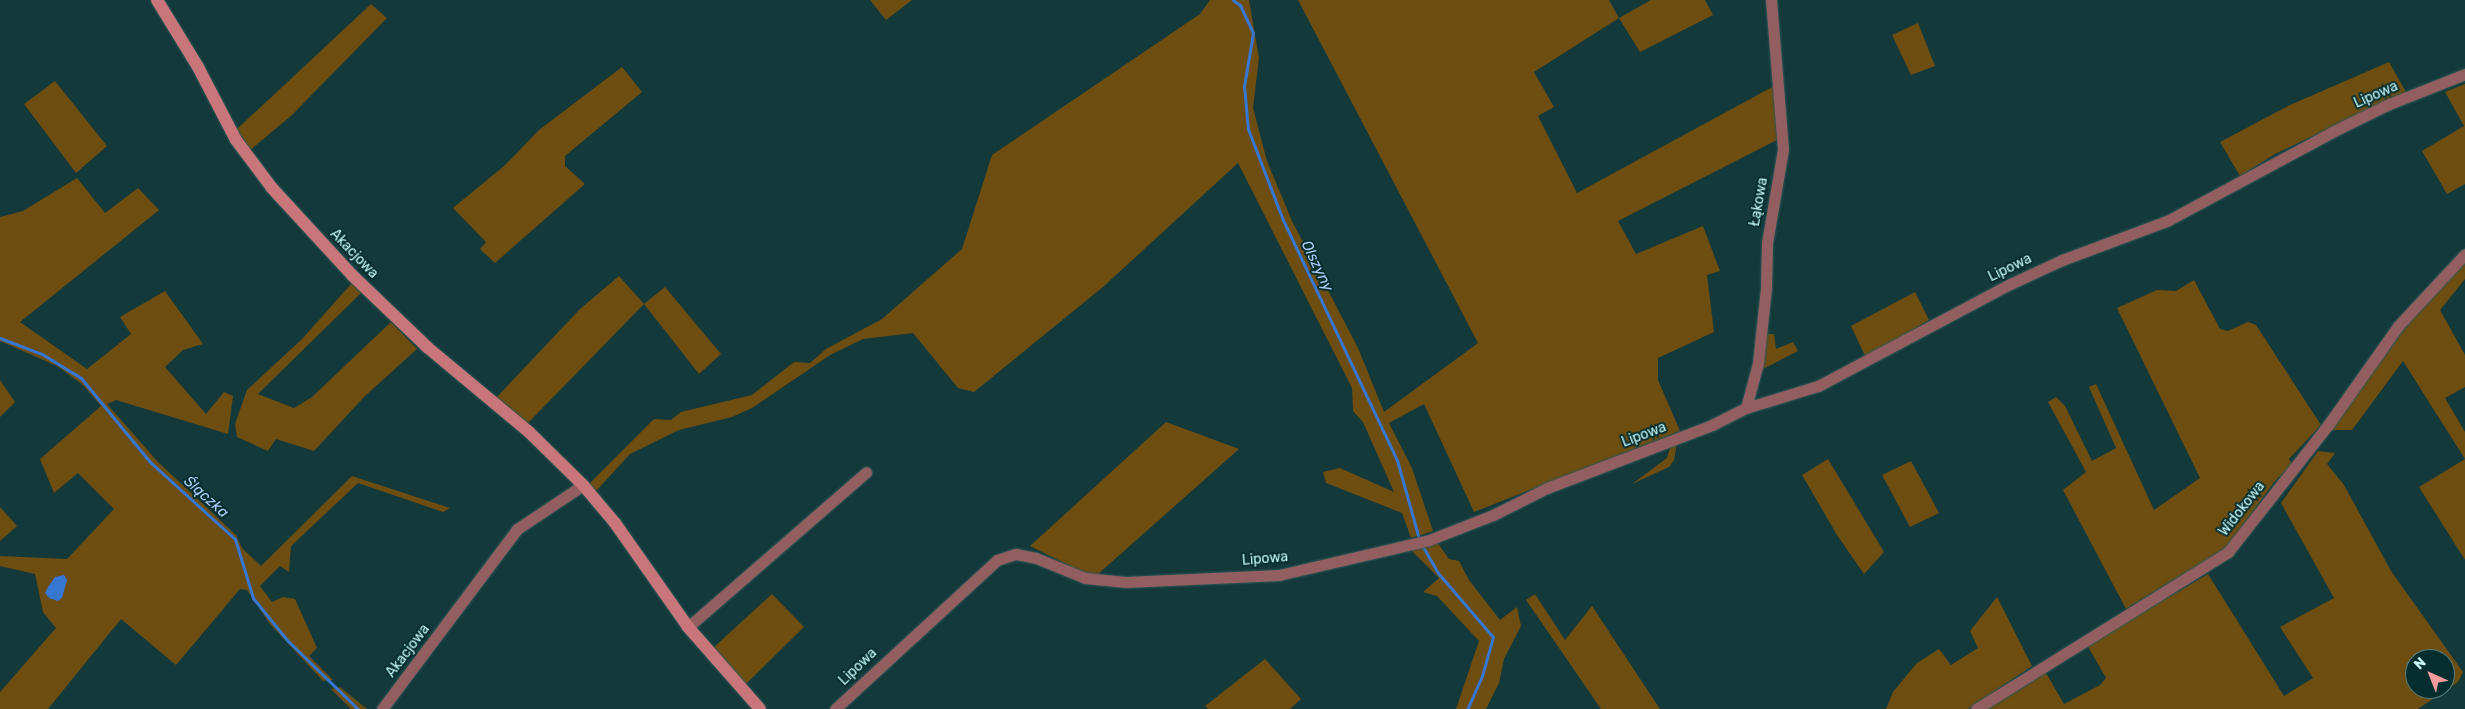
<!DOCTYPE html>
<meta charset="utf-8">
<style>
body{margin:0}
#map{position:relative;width:2465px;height:709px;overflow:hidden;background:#13393a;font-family:Rubik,sans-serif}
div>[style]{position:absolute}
.green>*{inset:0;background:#6e4d10}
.water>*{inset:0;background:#3677d2}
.stream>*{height:3px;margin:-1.5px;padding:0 1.5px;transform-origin:1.5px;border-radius:1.5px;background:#3677d2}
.roads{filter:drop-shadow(0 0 1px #2f5859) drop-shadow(0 0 1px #2f5859)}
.street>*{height:11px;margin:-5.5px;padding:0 5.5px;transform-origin:5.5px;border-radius:5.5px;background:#935e60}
.secondary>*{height:12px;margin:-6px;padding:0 6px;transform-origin:6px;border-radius:6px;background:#c9767a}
span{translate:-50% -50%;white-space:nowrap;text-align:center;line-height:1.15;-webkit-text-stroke:4px #072e2f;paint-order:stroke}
.street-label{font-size:14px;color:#c4f8f9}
.water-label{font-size:15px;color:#aecefc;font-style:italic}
.north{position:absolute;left:2405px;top:649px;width:50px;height:50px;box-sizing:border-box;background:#072e2f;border:1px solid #537f80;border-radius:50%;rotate:316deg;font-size:14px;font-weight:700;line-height:20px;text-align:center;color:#c4f8f9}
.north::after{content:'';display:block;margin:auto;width:18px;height:22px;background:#f59b9e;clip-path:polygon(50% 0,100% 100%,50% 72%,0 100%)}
</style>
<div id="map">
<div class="green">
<i style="clip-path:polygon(870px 0,912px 0,886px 20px)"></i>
<i style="clip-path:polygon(1210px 0,1249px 0,1259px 58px,1253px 108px,1267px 161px,1292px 221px,1358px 348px,1384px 412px,1478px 343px,1298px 0,1609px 0,1619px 18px,1651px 0,1705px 0,1713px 15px,1640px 52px,1619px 18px,1534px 72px,1554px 107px,1538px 116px,1577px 193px,1774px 86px,1777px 140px,1618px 221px,1636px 254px,1703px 226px,1720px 271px,1707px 275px,1714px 332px,1658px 358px,1658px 380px,1680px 431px,1474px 512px,1424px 404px,1389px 423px,1412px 468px,1433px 531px,1411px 538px,1402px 513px,1326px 483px,1323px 472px,1340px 468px,1394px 492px,1363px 422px,1353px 411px,1352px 388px,1238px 163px,1103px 287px,974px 392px,958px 388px,913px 333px,863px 339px,830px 355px,752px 408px,732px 417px,679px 430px,630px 454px,596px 491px,589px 484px,654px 419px,671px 420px,681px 412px,752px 395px,794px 362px,810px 363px,826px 349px,882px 319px,962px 249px,992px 155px,1200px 14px)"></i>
<i style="clip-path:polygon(371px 4px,387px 18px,292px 115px,250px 150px,237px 129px)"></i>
<i style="clip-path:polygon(1918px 23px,1935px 66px,1911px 75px,1892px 35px)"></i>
<i style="clip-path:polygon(2389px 62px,2406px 92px,2275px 154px,2240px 176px,2220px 142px,2290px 105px)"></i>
<i style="clip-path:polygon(622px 67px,642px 92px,565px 156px,565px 166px,585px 184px,495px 263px,480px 249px,486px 242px,453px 208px,504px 166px,539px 130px)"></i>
<i style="clip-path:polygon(55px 81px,107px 146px,76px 173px,24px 104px)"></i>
<i style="clip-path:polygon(2465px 84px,2465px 184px,2447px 194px,2422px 151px,2464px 126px,2445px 92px)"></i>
<i style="clip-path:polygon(77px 178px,105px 213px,138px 188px,159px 210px,20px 322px,87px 369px,131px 334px,120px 317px,165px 291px,203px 344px,183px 350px,165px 367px,206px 414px,224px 392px,233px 396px,228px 434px,116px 400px,107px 404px,158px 462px,236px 535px,242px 548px,261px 566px,352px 476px,450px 508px,443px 512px,358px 483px,291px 546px,289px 572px,280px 566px,260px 586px,272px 602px,283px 597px,295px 599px,317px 648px,309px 656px,333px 680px,323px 681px,270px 624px,247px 590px,240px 589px,176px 665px,121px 619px,48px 709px,0 709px,0 692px,56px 628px,43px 612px,35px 574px,0 566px,0 556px,67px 559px,114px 509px,78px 473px,54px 493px,40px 459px,101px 406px,83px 385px,57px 366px,0 341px,0 217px,23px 211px)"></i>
<i style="clip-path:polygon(2465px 262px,2465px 279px,2440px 310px,2465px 355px,2465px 387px,2445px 398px,2465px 432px,2465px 459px,2403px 361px,2352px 430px,2330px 430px,2409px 323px)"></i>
<i style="clip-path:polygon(619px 276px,644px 304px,665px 287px,721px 354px,699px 374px,644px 304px,527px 424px,496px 398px,580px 309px)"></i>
<i style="clip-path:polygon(2194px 280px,2220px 329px,2228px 331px,2248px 322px,2256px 325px,2321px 425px,2289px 459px,2292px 464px,2274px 482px,2227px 547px,2126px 609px,2063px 490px,2086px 472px,2048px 402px,2056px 397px,2065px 406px,2092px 461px,2116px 448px,2089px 387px,2096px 384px,2154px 510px,2200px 478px,2117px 308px,2157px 290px,2176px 291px)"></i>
<i style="clip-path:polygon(352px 283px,361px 293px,258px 394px,294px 408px,312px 397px,391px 322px,417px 349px,365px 396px,314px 451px,276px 439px,268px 451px,237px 437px,235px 424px,247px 390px,302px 339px)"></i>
<i style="clip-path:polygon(1915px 292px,1929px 320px,1866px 358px,1851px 326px)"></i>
<i style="clip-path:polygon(1766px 334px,1774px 334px,1776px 349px,1793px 342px,1798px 351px,1761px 370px)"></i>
<i style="clip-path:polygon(0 380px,15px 402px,0 417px)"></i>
<i style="clip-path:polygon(1166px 422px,1239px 449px,1097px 575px,1082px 572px,1030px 546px)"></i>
<i style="clip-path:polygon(1677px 443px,1674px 460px,1669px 467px,1632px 484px,1667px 458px,1671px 444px)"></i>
<i style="clip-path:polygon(evenodd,2318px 451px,2335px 453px,2327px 464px,2344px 485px,2391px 571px,2463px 672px,2458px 682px,2418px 709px,1986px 709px,2046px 673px,2064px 704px,2100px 685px,2106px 678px,2087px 645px,2208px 574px,2284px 696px,2313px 678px,2280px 627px,2334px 598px,2281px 503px,2318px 451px,2415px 659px,2445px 659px,2445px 689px,2415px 689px,2415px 659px)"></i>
<i style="clip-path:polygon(1828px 459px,1884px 552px,1864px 574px,1837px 535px,1802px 475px)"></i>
<i style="clip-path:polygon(2465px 459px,2465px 560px,2419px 487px)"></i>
<i style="clip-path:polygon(1911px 461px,1939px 513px,1910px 527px,1882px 475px)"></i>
<i style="clip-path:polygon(0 507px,17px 526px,0 541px)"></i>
<i style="clip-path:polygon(1437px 542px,1449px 559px,1459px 561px,1469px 580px,1500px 620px,1517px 607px,1521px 626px,1504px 659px,1499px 683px,1486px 709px,1456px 709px,1479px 641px,1437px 596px,1423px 592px,1439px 578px,1411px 550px)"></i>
<i style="clip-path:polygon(772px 594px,804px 627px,745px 685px,713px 648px)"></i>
<i style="clip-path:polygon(1535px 594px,1565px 640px,1592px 606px,1660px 709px,1601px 709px,1526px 600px)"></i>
<i style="clip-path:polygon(1997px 597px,2032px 666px,1968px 709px,1886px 709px,1893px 692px,1917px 663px,1939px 649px,1951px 665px,1978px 648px,1970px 631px)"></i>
<i style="clip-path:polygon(1265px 659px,1301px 699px,1290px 709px,1208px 709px,1205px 706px)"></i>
<i style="clip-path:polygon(340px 687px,367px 709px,351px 709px,331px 689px)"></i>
</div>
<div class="water">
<i style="clip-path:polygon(64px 575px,67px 580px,62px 598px,58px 601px,49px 598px,45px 593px,48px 587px,55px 577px)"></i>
</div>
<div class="stream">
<i style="left:1233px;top:0;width:9px;rotate:36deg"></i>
<i style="left:1240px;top:5px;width:31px;rotate:65deg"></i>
<i style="left:1253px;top:33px;width:54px;rotate:99.6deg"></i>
<i style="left:1244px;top:86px;width:43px;rotate:84.7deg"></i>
<i style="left:1248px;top:129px;width:97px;rotate:69deg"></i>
<i style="left:1283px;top:220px;width:266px;rotate:64.6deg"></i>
<i style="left:1397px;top:460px;width:82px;rotate:74.4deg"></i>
<i style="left:0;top:338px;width:45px;rotate:20.9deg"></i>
<i style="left:42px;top:354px;width:46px;rotate:31.6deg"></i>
<i style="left:81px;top:378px;width:109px;rotate:50.6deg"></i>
<i style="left:150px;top:462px;width:115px;rotate:42.2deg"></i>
<i style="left:235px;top:539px;width:62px;rotate:73deg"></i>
<i style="left:253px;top:598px;width:55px;rotate:50.9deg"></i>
<i style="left:288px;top:641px;width:98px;rotate:44.2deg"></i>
<i style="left:1423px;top:547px;width:30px;rotate:60deg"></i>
<i style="left:1438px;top:573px;width:84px;rotate:49.3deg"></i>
<i style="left:1493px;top:637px;width:41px;rotate:105.8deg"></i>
<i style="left:1482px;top:676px;width:36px;rotate:114deg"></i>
</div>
<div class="roads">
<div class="street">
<i style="left:1746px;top:408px;width:47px;rotate:-75.1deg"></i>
<i style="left:1758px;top:363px;width:75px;rotate:-83.9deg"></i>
<i style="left:1766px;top:288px;width:45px;rotate:-88.7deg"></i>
<i style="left:1767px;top:243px;width:95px;rotate:-80.3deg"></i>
<i style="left:1783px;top:149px;width:149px;rotate:-94.6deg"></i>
<i style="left:688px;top:627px;width:236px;rotate:-41deg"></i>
<i style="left:382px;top:709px;width:225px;rotate:-53.1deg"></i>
<i style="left:517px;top:529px;width:79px;rotate:-33.7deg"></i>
<i style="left:835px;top:709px;width:220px;rotate:-42.6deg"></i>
<i style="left:997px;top:560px;width:20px;rotate:-18deg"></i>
<i style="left:1016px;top:554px;width:20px;rotate:11deg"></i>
<i style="left:1036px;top:558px;width:53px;rotate:22.2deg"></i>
<i style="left:1085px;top:578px;width:41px;rotate:5.6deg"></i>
<i style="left:1126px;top:582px;width:153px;rotate:-2.6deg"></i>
<i style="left:1279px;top:575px;width:154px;rotate:-13.1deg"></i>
<i style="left:1429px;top:540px;width:69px;rotate:-21.3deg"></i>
<i style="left:1493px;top:515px;width:60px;rotate:-26.6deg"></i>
<i style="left:1547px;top:488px;width:177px;rotate:-20.9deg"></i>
<i style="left:1712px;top:425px;width:38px;rotate:-27deg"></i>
<i style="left:1746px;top:408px;width:75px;rotate:-17deg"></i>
<i style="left:1818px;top:386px;width:215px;rotate:-28deg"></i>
<i style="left:2008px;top:285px;width:60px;rotate:-24.8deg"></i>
<i style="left:2062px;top:260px;width:112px;rotate:-20.4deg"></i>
<i style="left:2167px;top:221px;width:187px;rotate:-28.3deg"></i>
<i style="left:2332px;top:132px;width:64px;rotate:-26.2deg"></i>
<i style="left:2389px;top:104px;width:82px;rotate:-21.5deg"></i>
<i style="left:1976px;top:709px;width:297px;rotate:-31.9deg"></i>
<i style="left:2228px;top:552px;width:162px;rotate:-51.8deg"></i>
<i style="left:2328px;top:425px;width:121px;rotate:-54.7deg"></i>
<i style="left:2398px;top:326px;width:98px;rotate:-47.1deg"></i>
</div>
<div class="secondary">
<i style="left:157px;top:0;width:79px;rotate:58.5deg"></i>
<i style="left:198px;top:67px;width:82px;rotate:62.5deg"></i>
<i style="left:236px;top:140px;width:60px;rotate:53.1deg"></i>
<i style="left:272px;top:188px;width:120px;rotate:47.4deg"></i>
<i style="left:353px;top:276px;width:103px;rotate:43.8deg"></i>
<i style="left:427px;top:347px;width:133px;rotate:39.8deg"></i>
<i style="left:529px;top:432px;width:76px;rotate:44.5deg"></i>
<i style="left:583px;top:485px;width:50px;rotate:49.9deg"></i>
<i style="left:615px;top:523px;width:127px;rotate:54.9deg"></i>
<i style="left:688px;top:627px;width:109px;rotate:48.7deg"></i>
</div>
</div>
<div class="street-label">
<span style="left:2376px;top:95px;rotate:-24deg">Lipowa</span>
<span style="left:1759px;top:202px;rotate:-80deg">Łąkowa</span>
<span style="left:354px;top:254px;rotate:46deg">Akacjowa</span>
<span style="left:2010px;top:268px;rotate:-26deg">Lipowa</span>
<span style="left:1644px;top:435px;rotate:-21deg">Lipowa</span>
<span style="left:2242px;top:509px;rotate:-52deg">Widokowa</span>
<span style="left:1265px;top:559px;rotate:-5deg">Lipowa</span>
<span style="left:408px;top:651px;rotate:-53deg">Akacjowa</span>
<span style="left:858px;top:667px;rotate:-44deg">Lipowa</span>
</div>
<div class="water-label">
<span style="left:1317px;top:266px;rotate:64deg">Olszyny</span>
<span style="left:206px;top:497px;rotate:42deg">Ślączka</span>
</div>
<div class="north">N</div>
</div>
